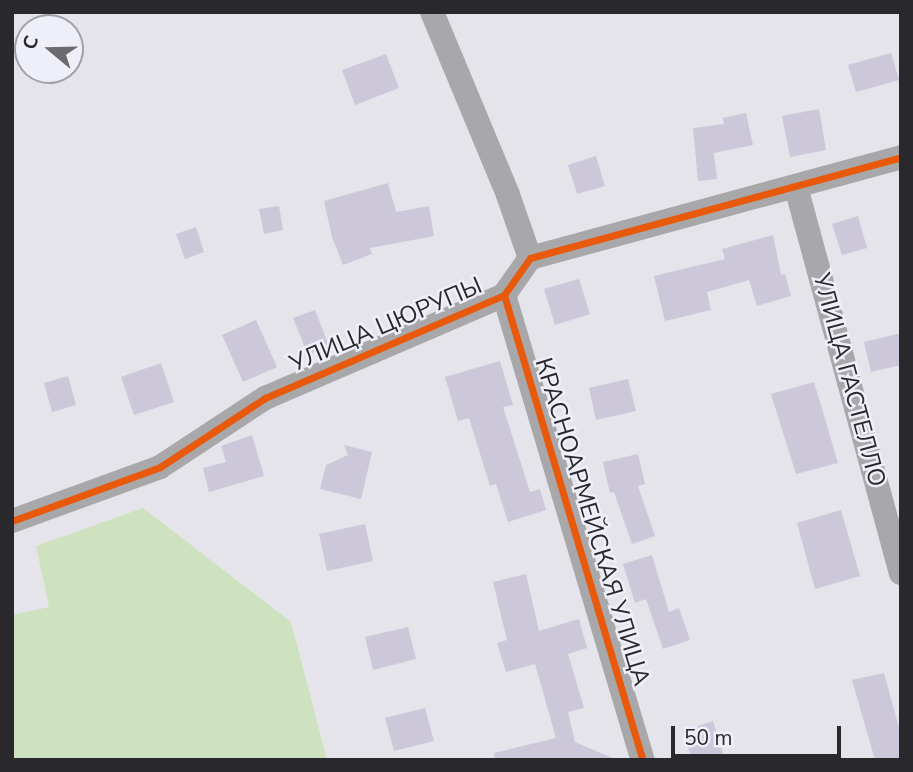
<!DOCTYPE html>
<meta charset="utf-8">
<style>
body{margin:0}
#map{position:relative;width:913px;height:772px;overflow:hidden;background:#e4e4ea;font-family:"Nunito Sans",sans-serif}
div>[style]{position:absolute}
.green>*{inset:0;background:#cfe2bf}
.building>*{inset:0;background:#cdc7da}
.street>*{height:24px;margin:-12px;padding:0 12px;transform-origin:12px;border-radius:12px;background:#a8a7a9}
.cycleway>*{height:7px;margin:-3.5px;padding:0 3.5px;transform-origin:3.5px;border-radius:3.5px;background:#e8590c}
span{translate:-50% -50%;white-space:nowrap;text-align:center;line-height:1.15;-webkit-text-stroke:5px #efeffa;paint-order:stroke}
.street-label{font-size:24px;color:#29292d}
.frame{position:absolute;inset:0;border:14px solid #29292d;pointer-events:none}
.north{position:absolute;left:14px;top:14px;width:70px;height:70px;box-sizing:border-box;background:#efeffa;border:2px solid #a0a0a8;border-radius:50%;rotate:289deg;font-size:19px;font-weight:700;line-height:28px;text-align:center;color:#29292d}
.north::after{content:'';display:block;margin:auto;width:24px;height:32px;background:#6a6a6f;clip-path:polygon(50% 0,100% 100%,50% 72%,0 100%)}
.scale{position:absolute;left:671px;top:726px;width:170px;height:32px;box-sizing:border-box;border:4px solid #29292d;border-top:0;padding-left:9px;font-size:21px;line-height:24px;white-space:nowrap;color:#29292d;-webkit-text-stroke:5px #efeffa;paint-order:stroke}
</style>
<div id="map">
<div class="green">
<i style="clip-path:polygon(143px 508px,291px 622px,327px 760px,12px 760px,12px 615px,49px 607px,36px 546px)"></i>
</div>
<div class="building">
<i style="clip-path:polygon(891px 53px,899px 80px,856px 92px,848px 65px)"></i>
<i style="clip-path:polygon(386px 54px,399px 88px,355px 105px,342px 70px)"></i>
<i style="clip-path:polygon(819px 109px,826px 150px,790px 157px,782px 116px)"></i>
<i style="clip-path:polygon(746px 113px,753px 145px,714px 153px,717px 179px,698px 181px,693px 128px,724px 124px,723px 118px)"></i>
<i style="clip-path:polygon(596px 156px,605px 186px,577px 194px,568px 165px)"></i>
<i style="clip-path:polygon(388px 183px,396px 212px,429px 206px,434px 236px,370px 248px,372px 254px,343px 265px,332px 237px,324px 201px)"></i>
<i style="clip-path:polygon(279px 206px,283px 230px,264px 234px,259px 209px)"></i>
<i style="clip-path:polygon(858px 216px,867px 248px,842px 255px,832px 224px)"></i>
<i style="clip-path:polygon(196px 227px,204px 252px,185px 259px,176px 234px)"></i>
<i style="clip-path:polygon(773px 235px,781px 275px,785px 274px,791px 296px,757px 306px,749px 280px,707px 292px,711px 310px,665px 321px,654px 276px,725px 259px,722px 249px)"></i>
<i style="clip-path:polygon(579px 279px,590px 314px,555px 325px,544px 289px)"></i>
<i style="clip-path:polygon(315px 310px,329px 346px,308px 355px,293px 318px)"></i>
<i style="clip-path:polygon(256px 320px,277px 367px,243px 382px,222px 335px)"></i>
<i style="clip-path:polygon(901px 333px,901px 365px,871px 372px,864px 342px)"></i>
<i style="clip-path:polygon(500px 361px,513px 405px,503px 407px,530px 492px,540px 489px,546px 510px,508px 522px,496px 484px,490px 486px,469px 418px,458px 421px,445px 377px)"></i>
<i style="clip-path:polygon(161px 363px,174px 402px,134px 415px,121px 377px)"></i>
<i style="clip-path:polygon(68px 376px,76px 405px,52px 412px,44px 383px)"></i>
<i style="clip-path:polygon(628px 379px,636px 411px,596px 420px,589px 388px)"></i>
<i style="clip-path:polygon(814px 382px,838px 463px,796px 474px,771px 394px)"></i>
<i style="clip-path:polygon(252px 435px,264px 476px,209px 492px,203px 468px,226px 462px,221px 446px)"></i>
<i style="clip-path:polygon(344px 445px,372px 452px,361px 499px,320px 489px,326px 465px,348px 455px)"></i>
<i style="clip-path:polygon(638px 454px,645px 484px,638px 486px,655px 536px,632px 544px,614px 492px,610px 493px,603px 462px)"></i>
<i style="clip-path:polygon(841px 510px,860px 576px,815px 589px,797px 523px)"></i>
<i style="clip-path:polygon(365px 524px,373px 561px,327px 571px,319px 534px)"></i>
<i style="clip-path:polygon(652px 555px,669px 612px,679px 608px,690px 640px,663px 649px,646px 599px,635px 603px,623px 564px)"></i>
<i style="clip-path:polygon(526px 574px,539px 631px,579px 619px,587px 648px,568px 654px,584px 708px,568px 712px,575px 742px,617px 760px,495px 760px,494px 753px,556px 738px,535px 664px,506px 672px,497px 643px,507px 640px,493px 582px)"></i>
<i style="clip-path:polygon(408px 627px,416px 659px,373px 670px,365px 637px)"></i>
<i style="clip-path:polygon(884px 673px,901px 735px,901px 760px,875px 760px,852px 680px)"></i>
<i style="clip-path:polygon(425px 708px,434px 741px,394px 751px,385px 718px)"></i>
<i style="clip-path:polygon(713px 721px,725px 760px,692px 760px,683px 731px)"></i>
</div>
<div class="street">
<i style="left:432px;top:12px;width:198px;rotate:67.4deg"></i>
<i style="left:508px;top:195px;width:67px;rotate:70.8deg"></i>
<i style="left:796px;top:187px;width:400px;rotate:74.8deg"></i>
<i style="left:504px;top:295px;width:485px;rotate:73.4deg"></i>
<i style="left:12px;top:521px;width:158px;rotate:-20deg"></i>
<i style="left:160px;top:467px;width:126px;rotate:-33.3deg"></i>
<i style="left:265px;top:398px;width:260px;rotate:-23.3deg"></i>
<i style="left:504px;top:295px;width:45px;rotate:-54.9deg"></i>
<i style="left:530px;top:258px;width:385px;rotate:-15.2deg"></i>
</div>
<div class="cycleway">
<i style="left:504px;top:295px;width:485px;rotate:73.4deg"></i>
<i style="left:12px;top:521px;width:158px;rotate:-20deg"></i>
<i style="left:160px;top:467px;width:126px;rotate:-33.3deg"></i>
<i style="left:265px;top:398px;width:260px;rotate:-23.3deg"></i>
<i style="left:504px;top:295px;width:45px;rotate:-54.9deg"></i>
<i style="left:530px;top:258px;width:385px;rotate:-15.2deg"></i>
</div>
<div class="street-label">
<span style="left:386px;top:325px;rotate:-23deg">УЛИЦА ЦЮРУПЫ</span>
<span style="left:849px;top:380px;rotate:75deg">УЛИЦА ГАСТЕЛЛО</span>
<span style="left:592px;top:522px;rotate:73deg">КРАСНОАРМЕЙСКАЯ УЛИЦА</span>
</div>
<div class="frame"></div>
<div class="north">С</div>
<div class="scale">50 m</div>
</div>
